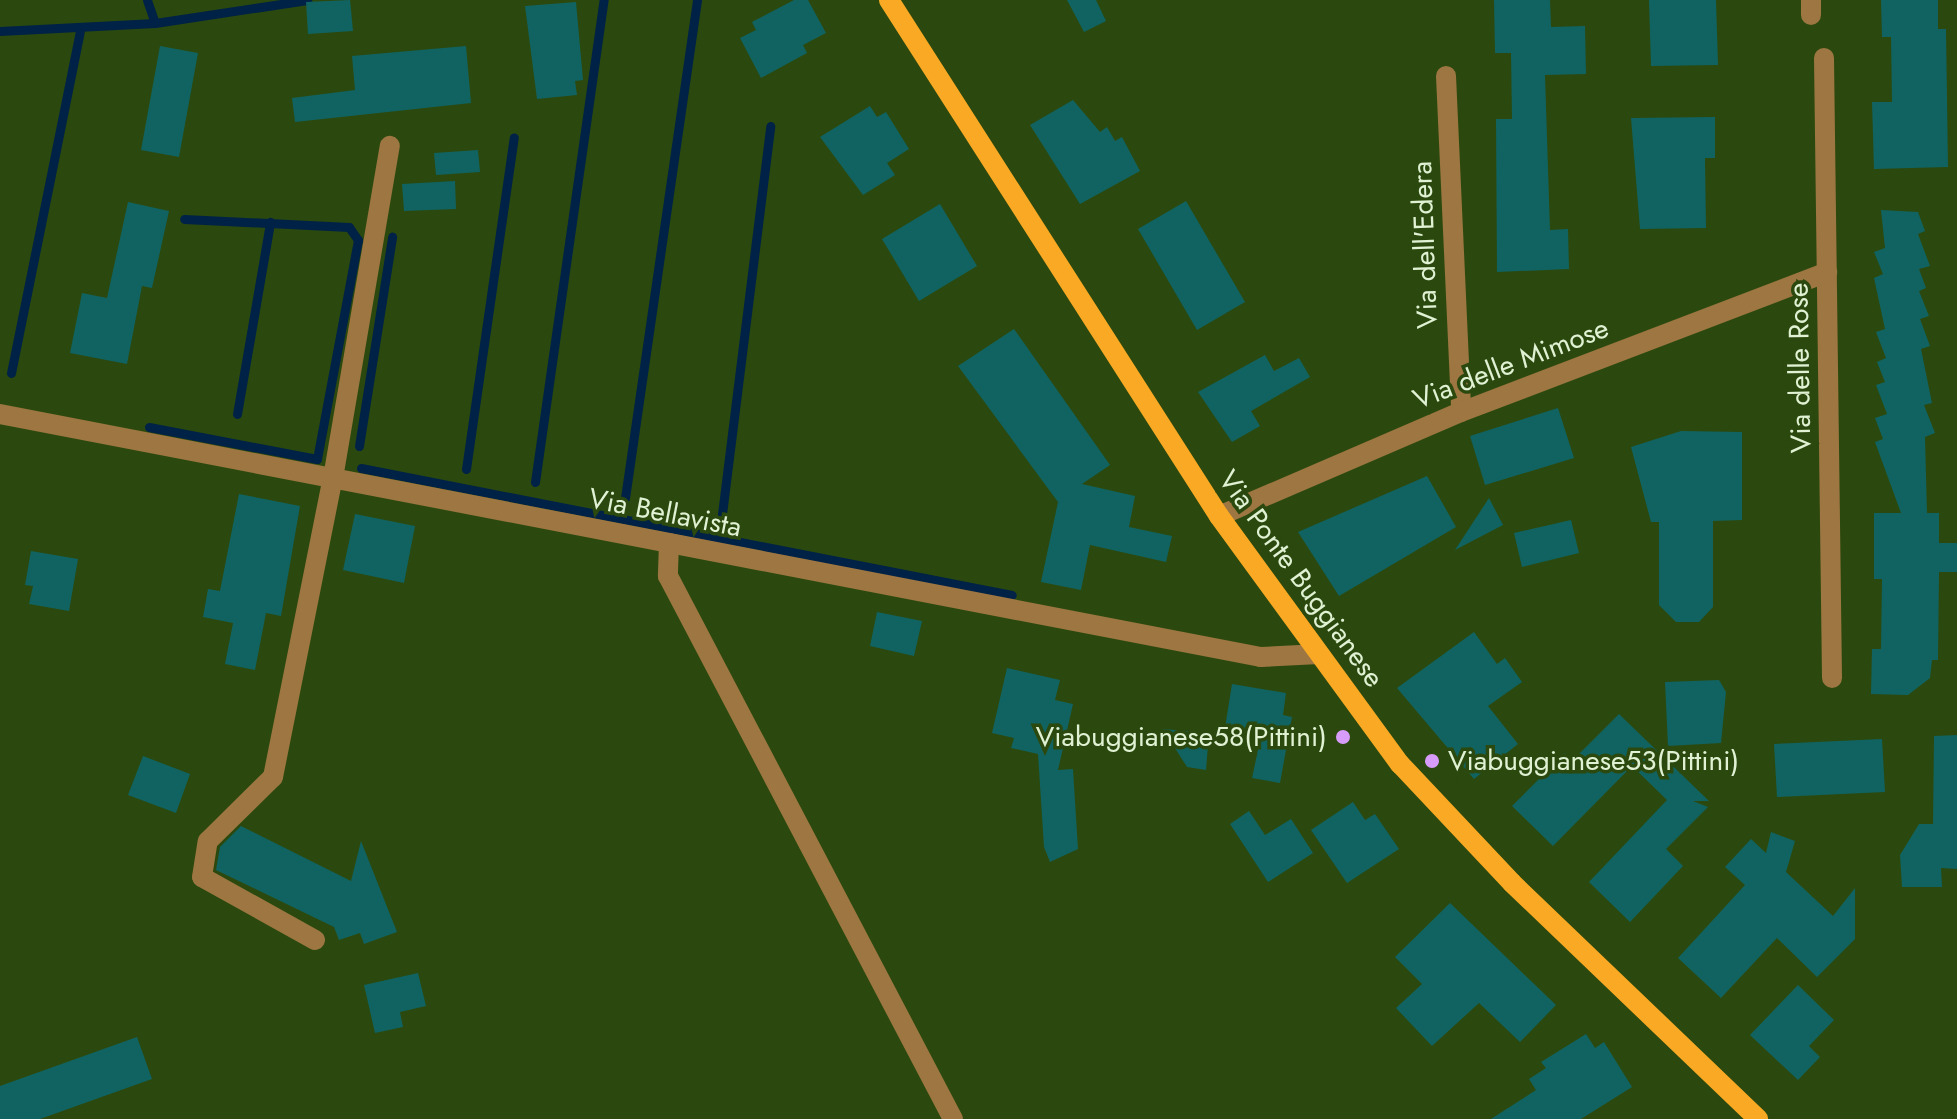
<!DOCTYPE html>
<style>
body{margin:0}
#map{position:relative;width:1957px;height:1119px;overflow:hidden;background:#2b490e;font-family:Jost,sans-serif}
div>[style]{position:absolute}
.stream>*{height:9px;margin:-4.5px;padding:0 4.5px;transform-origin:4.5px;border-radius:4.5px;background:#002246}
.building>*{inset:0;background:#116361}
.minor>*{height:20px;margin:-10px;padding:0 10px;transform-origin:10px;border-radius:10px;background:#9d7641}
.major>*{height:20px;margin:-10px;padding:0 10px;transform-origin:10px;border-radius:10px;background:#f9a923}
.dots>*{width:22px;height:22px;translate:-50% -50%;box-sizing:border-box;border:4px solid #2b490e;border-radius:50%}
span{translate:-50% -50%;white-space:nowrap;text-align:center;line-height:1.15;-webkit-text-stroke:7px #2b490e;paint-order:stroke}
.street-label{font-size:28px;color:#e0f2d3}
.poi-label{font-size:28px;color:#e0f2d3}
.right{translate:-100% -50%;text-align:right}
.left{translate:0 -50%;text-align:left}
</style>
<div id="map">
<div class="stream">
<i style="left:147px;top:0;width:24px;rotate:71deg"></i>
<i style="left:0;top:31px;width:155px;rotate:-3deg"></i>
<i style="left:155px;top:23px;width:154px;rotate:-8.6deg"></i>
<i style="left:11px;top:373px;width:348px;rotate:-78.6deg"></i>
<i style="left:237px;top:414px;width:195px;rotate:-80.2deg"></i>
<i style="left:149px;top:427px;width:171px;rotate:10.8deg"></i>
<i style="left:317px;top:459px;width:223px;rotate:-79.4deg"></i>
<i style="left:358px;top:240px;width:16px;rotate:-125deg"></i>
<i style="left:349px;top:227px;width:165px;rotate:-177.2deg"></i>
<i style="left:359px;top:446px;width:212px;rotate:-81deg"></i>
<i style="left:361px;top:468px;width:663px;rotate:11.04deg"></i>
<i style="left:466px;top:469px;width:335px;rotate:-81.8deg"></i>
<i style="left:535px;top:482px;width:487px;rotate:-81.9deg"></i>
<i style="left:625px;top:498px;width:503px;rotate:-81.77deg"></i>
<i style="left:722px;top:514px;width:391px;rotate:-82.9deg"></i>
</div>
<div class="building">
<i style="clip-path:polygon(350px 0,353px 31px,308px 34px,306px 2px)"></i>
<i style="clip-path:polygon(794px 0,808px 0,826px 33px,803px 45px,807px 53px,761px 78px,740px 38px,756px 30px,752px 22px)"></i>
<i style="clip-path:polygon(1067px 0,1096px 0,1106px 21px,1084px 32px)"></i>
<i style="clip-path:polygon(1494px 0,1550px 0,1551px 27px,1585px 26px,1586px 74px,1545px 75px,1550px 230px,1568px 229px,1569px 269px,1497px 272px,1496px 119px,1512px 119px,1511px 53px,1495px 53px)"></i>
<i style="clip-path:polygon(1649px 0,1716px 0,1718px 65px,1651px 66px)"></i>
<i style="clip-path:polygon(1881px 0,1938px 0,1938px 29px,1946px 29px,1948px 167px,1874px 169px,1872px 102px,1892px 102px,1891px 37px,1882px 37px)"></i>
<i style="clip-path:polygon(576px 2px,583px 80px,575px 81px,577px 95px,537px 99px,525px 6px)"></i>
<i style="clip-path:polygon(160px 46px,198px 53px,179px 157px,141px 150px)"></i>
<i style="clip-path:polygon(466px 46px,471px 103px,295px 122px,292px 98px,355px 90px,352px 56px)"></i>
<i style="clip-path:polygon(1073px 100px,1100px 132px,1107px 127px,1115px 141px,1122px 137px,1140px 171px,1080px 204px,1030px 125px)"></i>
<i style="clip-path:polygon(870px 106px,877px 117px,886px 112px,909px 149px,887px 163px,895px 175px,863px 195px,820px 137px)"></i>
<i style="clip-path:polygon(1715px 117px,1715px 158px,1705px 158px,1706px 228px,1640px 229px,1631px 118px)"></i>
<i style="clip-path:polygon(478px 150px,480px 172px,436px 175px,434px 153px)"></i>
<i style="clip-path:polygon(455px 181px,456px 209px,404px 211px,402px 184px)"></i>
<i style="clip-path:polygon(1186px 201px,1245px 302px,1197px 330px,1138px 229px)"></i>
<i style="clip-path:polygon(128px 202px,169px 211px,152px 288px,142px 286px,127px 364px,70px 353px,82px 293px,107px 298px)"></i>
<i style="clip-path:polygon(940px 204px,977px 266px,919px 301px,882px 239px)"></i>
<i style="clip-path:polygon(1881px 210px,1918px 212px,1925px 231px,1918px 234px,1930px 266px,1919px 269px,1926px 288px,1919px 291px,1929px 316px,1920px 319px,1930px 346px,1921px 349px,1932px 403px,1924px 405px,1935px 433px,1925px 437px,1927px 513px,1939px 513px,1939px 543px,1957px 543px,1957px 572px,1939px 572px,1938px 660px,1932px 660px,1930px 678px,1908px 695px,1871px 694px,1872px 649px,1881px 649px,1882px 579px,1874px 579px,1874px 513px,1901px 513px,1875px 442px,1883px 439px,1875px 418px,1887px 414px,1876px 385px,1885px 382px,1877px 362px,1886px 358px,1876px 332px,1885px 329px,1874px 278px,1883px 274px,1874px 252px,1885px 248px)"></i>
<i style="clip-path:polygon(1014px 329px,1110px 465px,1082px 484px,1135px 496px,1129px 527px,1172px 536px,1166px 562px,1090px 545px,1081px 590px,1041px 582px,1058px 502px,958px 366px)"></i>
<i style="clip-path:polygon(1265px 355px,1274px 371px,1299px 358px,1310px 377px,1251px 411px,1260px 426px,1232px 442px,1198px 392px)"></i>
<i style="clip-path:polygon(1558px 408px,1574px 458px,1485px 485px,1470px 436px)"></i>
<i style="clip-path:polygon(1681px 431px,1742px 432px,1742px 520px,1713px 521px,1713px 607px,1699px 622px,1676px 622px,1659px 605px,1659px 522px,1651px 522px,1631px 447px)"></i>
<i style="clip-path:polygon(1427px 476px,1456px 527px,1339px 596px,1298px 532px)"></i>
<i style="clip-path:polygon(239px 494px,300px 506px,281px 616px,266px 613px,255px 670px,225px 664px,233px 623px,203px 617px,208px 589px,220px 591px)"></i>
<i style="clip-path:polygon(1489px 498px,1503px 525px,1455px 550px)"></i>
<i style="clip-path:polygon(355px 514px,415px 526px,404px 583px,343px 570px)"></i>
<i style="clip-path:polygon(1571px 520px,1579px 553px,1522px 567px,1514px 533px)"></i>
<i style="clip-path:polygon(31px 551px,78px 559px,69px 611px,29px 604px,33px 586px,25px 585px)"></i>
<i style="clip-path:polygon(877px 612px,922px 621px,914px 656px,870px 646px)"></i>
<i style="clip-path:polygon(1474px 632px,1497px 664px,1505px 658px,1522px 682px,1488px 706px,1518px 744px,1474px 779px,1397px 688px)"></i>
<i style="clip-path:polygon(1007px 668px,1060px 680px,1055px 700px,1073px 704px,1058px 770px,1073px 769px,1078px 849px,1050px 862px,1044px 847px,1038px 754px,1011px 748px,1014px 738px,992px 733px)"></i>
<i style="clip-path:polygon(1719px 680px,1726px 692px,1721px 743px,1668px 746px,1665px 682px)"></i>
<i style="clip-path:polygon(1232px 684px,1286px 693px,1283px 715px,1292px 717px,1280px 783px,1252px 778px,1259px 745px,1223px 740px)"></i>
<i style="clip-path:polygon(1619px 714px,1709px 801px,1693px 801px,1708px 807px,1666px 849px,1683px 866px,1630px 922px,1589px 882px,1667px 800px,1632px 766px,1553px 846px,1512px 806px,1565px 753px,1572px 761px)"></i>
<i style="clip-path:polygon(1163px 729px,1209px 733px,1206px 770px,1187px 767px)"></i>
<i style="clip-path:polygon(1957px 735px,1957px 869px,1941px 868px,1942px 887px,1902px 887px,1900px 855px,1919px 824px,1933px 824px,1934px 736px)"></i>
<i style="clip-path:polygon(1882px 739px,1885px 792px,1777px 797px,1774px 744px)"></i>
<i style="clip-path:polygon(143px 756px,190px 774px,176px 813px,128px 795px)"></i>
<i style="clip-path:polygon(1353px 802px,1365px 820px,1375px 814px,1399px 849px,1347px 883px,1311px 830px)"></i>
<i style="clip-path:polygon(1249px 811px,1265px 835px,1291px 819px,1313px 853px,1268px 882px,1230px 824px)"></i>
<i style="clip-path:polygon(241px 826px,351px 881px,361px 841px,397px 932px,364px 944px,360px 933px,339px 940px,334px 927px,216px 870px,220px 847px)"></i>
<i style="clip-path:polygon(1771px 832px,1795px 841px,1786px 872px,1833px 916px,1855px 888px,1855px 939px,1817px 977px,1777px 938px,1721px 998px,1678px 958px,1745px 885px,1725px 867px,1751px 839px,1766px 853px)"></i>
<i style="clip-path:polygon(1450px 903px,1556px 1005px,1520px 1042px,1479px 1003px,1432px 1046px,1396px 1008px,1422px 984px,1395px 957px)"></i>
<i style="clip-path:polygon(418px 973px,426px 1006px,400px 1012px,403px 1027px,375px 1033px,364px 985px)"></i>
<i style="clip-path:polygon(1798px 985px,1834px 1020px,1809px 1046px,1820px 1057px,1798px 1080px,1750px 1035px)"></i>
<i style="clip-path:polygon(1586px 1034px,1595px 1048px,1604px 1042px,1632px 1087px,1581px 1119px,1491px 1119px,1536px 1090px,1529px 1079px,1546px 1068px,1541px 1062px)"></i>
<i style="clip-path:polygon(137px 1037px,152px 1079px,40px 1119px,0 1119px,0 1086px)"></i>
</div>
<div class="minor">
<i style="left:1811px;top:0;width:15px;rotate:90deg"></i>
<i style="left:1824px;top:58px;width:620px;rotate:89.26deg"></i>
<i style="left:1446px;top:76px;width:336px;rotate:87.4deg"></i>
<i style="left:0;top:414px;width:1284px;rotate:10.91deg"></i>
<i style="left:1261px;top:657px;width:58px;rotate:-3deg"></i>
<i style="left:1219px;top:516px;width:263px;rotate:-23.3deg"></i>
<i style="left:1461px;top:412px;width:392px;rotate:-20.9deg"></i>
<i style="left:669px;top:543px;width:33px;rotate:92deg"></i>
<i style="left:668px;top:576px;width:613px;rotate:62.31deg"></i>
<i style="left:315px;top:940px;width:129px;rotate:-150.9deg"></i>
<i style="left:202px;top:877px;width:36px;rotate:-81deg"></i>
<i style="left:208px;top:841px;width:91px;rotate:-44.6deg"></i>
<i style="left:273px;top:777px;width:305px;rotate:-78.7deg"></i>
<i style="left:333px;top:478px;width:337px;rotate:-80.3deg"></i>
</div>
<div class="major">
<i style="left:889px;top:0;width:612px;rotate:57.4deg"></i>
<i style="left:1219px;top:516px;width:307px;rotate:53.9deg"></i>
<i style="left:1400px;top:764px;width:163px;rotate:46.7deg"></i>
<i style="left:1512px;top:883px;width:341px;rotate:43.8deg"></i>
</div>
<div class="dots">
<i style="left:1343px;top:737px;background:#d79bf9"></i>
<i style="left:1432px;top:761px;background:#d79bf9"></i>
</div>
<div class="street-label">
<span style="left:1425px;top:245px;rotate:-92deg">Via dell'Edera</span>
<span style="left:1511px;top:364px;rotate:-21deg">Via delle Mimose</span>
<span style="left:1800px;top:368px;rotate:-91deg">Via delle Rose</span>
<span style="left:665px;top:513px;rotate:11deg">Via Bellavista</span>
<span style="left:1301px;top:579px;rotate:54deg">Via Ponte Buggianese</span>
</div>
<div class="poi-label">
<span class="right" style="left:1327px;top:737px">Viabuggianese58(Pittini)</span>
<span class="left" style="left:1448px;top:761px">Viabuggianese53(Pittini)</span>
</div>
</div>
